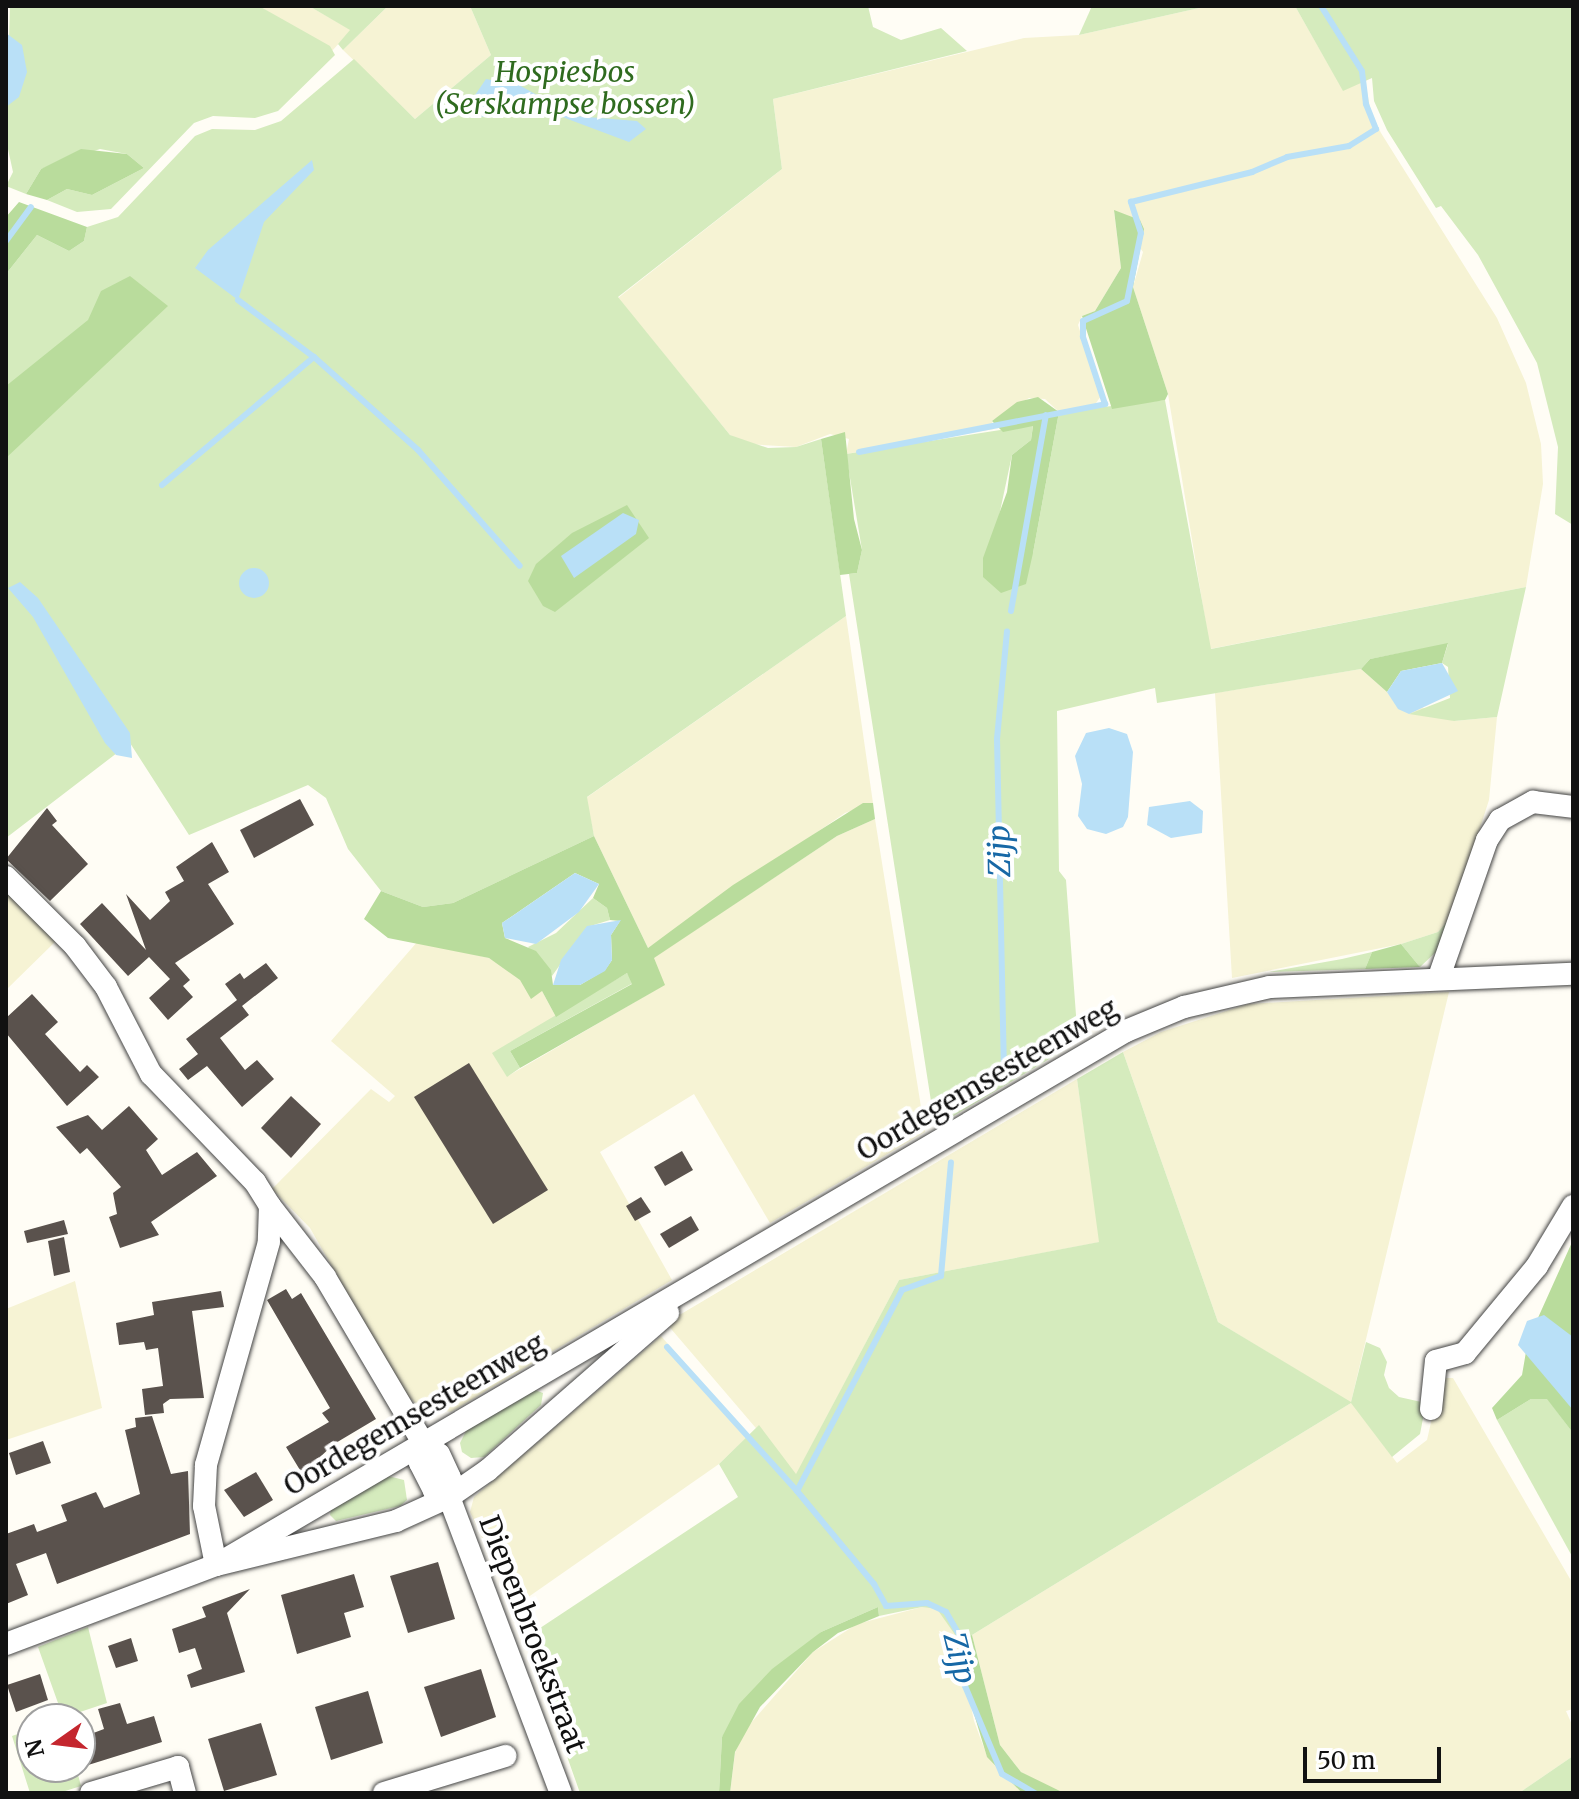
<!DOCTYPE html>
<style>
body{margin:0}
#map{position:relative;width:1579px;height:1799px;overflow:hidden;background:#fffdf5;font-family:Merriweather,serif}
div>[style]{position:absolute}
.farmland>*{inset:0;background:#f6f3d4}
.green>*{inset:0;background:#d5ebbd}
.forest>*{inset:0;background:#b9dc9c}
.water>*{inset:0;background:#b9e0f7}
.round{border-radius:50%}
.stream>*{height:6px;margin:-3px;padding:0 3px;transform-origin:3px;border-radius:3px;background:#b9e0f7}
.building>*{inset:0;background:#5a524d}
.roads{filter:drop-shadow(0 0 2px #444) drop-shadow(0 0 2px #444)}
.minor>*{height:22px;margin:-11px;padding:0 11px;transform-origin:11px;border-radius:11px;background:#fff}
span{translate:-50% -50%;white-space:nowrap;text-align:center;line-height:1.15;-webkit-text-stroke:8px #fff;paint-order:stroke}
.park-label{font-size:28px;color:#2f6b1f;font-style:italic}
.street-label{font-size:28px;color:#111}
.water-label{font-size:30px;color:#1768a6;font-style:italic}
.frame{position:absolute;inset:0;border:8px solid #111;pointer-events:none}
.north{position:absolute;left:16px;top:1703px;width:80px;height:80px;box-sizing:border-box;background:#fff;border:2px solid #a0a0a0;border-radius:50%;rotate:256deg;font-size:22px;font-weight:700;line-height:32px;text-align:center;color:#111}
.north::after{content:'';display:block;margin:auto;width:28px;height:36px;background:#c4262e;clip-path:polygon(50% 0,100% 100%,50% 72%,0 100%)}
.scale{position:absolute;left:1303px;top:1747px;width:138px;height:36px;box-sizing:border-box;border:4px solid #111;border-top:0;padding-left:10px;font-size:24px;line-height:28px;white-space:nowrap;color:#111;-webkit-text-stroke:6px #fff;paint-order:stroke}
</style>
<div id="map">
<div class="farmland">
<i style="clip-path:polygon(259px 6px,309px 6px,351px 30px,332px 51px)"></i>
<i style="clip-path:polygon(388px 6px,470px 6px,491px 55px,415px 119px,343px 50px)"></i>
<i style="clip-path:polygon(1208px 6px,1295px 6px,1343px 90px,1365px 80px,1371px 113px,1381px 133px,1497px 318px,1526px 383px,1541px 444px,1543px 484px,1526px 587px,1210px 649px,1168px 394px,1133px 287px,1143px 252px,1114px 211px,1121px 268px,1095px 311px,1082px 316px,1078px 325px,1101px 396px,1091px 410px,1059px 412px,1045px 399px,1029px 398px,992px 421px,994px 429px,846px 454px,849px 439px,830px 434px,796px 447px,747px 444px,730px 435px,618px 298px,782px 169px,773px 99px,1024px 38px,1079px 35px)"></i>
<i style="clip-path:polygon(846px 616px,873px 803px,845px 813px,648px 948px,594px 836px,586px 798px)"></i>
<i style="clip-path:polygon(1361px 669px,1387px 692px,1454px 721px,1497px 717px,1489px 800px,1451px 917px,1438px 932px,1401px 944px,1232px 978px,1215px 693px)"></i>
<i style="clip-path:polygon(875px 819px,925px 1132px,770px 1223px,694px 1094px,600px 1152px,672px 1280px,451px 1412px,417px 1405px,403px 1391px,310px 1228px,272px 1189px,371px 1089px,389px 1102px,395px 1096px,331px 1041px,418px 941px,489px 958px,542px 991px,556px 1017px,493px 1053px,508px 1076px,664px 985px,653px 958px,837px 836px)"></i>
<i style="clip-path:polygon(6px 887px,59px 938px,6px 990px)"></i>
<i style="clip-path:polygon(1449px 992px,1351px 1402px,1397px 1463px,1427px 1440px,1441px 1378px,1453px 1378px,1573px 1584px,1573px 1709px,1566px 1711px,1573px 1727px,1573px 1756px,1519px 1793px,1064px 1793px,1045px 1786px,1021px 1772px,1000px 1745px,972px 1635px,1351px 1403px,1218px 1322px,1123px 1052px,1161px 1032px,1248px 1004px)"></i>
<i style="clip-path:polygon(1077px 1079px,1100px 1242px,899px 1280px,796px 1475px,666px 1323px)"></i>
<i style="clip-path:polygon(75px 1281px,102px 1408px,6px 1440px,6px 1309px)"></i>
<i style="clip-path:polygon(661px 1336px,748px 1436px,719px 1464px,514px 1607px,470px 1512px,474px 1497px)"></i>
<i style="clip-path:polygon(922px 1607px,937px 1608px,955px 1630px,974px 1721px,987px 1756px,1022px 1793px,730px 1793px,735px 1753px,743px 1732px,813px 1652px,857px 1624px)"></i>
</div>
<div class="green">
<i style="clip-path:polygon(10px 6px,259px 6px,330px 46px,335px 55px,278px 111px,255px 118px,213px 116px,194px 123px,111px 209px,77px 212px,47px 200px,67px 189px,92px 195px,144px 168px,127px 154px,100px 149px,41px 169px,26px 194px,6px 186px,13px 172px,6px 140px)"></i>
<i style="clip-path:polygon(309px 6px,388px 6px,343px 50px,338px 44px,350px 30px)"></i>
<i style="clip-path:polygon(470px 6px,868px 6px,873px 27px,901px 40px,941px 28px,967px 51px,773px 99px,782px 169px,618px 297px,730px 435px,768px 448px,796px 447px,821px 439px,846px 616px,587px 797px,594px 836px,453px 903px,423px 907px,381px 891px,348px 849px,326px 798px,308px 785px,189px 835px,130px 743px,6px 838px,6px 274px,37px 235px,69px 251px,84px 241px,87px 227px,118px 217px,195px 136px,212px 129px,255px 130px,281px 121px,354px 59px,415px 119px,491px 55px)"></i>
<i style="clip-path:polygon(1092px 6px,1208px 6px,1079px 35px)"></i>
<i style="clip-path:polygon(1295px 6px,1573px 6px,1573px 525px,1555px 514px,1558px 447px,1537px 363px,1478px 255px,1441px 206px,1436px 208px,1387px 130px,1374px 101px,1372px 78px,1343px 91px)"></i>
<i style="clip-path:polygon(1165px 400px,1211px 649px,1526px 587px,1497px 717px,1454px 721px,1409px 714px,1450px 698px,1448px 667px,1442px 663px,1448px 644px,1370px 659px,1361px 669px,1157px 703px,1155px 688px,1057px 711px,1059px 871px,1066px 880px,1078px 1042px,935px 1127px,849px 574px,857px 573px,862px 550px,846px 454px,1033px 425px,1031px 440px,1012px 455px,998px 521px,1033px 553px,1059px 412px)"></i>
<i style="clip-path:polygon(593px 898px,607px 908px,610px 920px,587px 927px,552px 976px,528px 947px,556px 933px)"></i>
<i style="clip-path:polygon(1451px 917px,1437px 951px,1420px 967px,1401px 944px,1438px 932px)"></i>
<i style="clip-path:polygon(1372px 952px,1365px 969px,1269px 972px,1342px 959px)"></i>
<i style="clip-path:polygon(627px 973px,633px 983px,510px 1051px,520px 1068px,507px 1077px,492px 1053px)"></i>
<i style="clip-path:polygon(1123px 1052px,1218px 1322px,1351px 1402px,1366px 1342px,1380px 1348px,1387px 1362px,1384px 1375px,1389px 1388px,1399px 1397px,1426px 1403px,1420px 1434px,1392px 1457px,1351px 1403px,972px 1635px,958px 1639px,937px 1609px,922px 1607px,879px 1616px,878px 1607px,821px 1632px,722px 1737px,719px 1793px,580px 1793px,525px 1638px,738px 1497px,719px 1464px,759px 1425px,796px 1474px,899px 1280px,1099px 1242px,1077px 1079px)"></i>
<i style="clip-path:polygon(535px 1390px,543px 1393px,541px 1405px,484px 1457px,471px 1458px,462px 1452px,460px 1443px,467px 1429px)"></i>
<i style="clip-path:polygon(1547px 1398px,1573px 1433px,1573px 1558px,1497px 1420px,1531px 1399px)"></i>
<i style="clip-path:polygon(384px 1475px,404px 1480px,407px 1500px,400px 1506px,336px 1521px,330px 1515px,331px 1509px)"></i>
<i style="clip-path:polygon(88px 1627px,107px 1703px,59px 1719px,63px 1717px,38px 1647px)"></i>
<i style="clip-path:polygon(32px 1729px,32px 1767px,76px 1767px,81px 1786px,59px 1793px,30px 1793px,12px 1736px)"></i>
<i style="clip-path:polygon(1573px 1756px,1573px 1793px,1519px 1793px)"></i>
</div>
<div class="forest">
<i style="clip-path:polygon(81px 149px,127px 154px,144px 168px,92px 195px,67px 189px,47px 200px,26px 194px,41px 169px)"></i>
<i style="clip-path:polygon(19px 202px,87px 227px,84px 241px,69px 251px,37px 235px,6px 274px,6px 217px)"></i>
<i style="clip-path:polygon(1114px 210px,1140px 220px,1144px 229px,1133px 287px,1168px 394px,1165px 400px,1112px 409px,1082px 316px,1095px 311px,1121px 268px)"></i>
<i style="clip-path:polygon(130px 276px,168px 306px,6px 458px,6px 386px,88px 320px,101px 291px)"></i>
<i style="clip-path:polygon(1038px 397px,1059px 412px,1033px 553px,1026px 584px,1001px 593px,983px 577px,983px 558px,1007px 492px,1012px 455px,1031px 440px,1033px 426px,1003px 432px,992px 421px,1017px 402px)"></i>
<i style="clip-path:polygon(845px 432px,854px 519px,862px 550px,857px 573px,840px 575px,821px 439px)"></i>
<i style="clip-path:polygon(627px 505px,649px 538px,555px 612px,543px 606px,528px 581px,536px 564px,572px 533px)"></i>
<i style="clip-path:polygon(1448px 643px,1442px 663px,1401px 671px,1387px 692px,1361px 669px,1370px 659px)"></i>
<i style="clip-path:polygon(evenodd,863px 803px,873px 803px,875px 819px,837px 836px,654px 958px,665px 985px,520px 1068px,510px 1051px,632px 984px,627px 973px,556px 1017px,542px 991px,531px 999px,520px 980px,489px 958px,388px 938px,364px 919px,381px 891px,423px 907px,453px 903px,594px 836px,648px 948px,733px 885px,863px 803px,575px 873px,599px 884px,593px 898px,607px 908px,610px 920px,620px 921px,611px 935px,612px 960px,605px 970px,580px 985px,553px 985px,551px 970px,536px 951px,505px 938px,502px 923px,575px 873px)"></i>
<i style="clip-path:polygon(1401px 944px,1420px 967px,1365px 969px,1372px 952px)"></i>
<i style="clip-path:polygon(1573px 1240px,1573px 1433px,1547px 1399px,1531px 1399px,1497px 1420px,1492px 1408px,1522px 1375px,1528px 1340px)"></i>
<i style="clip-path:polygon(878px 1607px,879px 1616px,838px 1633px,813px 1652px,760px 1707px,735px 1752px,730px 1793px,719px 1793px,722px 1737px,739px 1704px,772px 1669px,821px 1632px)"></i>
<i style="clip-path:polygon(972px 1635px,1000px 1745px,1021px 1772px,1064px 1793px,1022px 1793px,987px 1757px,962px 1674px,958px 1639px)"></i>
</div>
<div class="water">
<i style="clip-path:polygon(6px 33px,22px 45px,27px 72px,19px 97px,6px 107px)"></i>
<i style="clip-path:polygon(486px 79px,519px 85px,575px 116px,637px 121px,646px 129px,629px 142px,517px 100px,499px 114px,482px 117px,471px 101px)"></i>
<i style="clip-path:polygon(312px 160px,314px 170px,264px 222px,238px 300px,195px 268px,208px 250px)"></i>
<i style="clip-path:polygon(623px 513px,639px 520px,636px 534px,574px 578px,561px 556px)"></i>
<i class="round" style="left:239px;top:568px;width:30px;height:30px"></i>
<i style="clip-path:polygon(20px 582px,38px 598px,130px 733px,132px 758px,116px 755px,105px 743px,33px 617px,8px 588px)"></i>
<i style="clip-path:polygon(1442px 663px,1458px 691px,1409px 714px,1398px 709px,1387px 692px,1401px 671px)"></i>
<i style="clip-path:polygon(1109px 728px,1127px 734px,1133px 752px,1128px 817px,1123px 827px,1106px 834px,1087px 829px,1078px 816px,1082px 784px,1075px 756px,1086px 733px)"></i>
<i style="clip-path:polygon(1190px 801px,1203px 811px,1202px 833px,1171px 838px,1147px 825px,1149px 807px)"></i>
<i style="clip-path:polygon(575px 873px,599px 884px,579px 912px,536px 944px,505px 938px,502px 923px)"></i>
<i style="clip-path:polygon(621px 920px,611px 935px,612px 960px,605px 971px,580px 985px,553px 985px,561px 960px,587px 926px)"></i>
<i style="clip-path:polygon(1544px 1315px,1573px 1337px,1573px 1410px,1518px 1345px,1527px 1321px)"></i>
</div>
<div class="stream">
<i style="left:6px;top:241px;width:42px;rotate:-53.7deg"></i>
<i style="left:238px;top:300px;width:95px;rotate:36.9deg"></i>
<i style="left:314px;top:357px;width:140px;rotate:41.8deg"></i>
<i style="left:418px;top:450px;width:154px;rotate:48.7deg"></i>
<i style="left:859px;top:452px;width:251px;rotate:-11deg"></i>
<i style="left:1105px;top:404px;width:71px;rotate:-108.2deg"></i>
<i style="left:1083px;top:337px;width:16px;rotate:-90deg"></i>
<i style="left:1083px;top:321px;width:48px;rotate:-24.4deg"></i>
<i style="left:1127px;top:301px;width:69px;rotate:-78.4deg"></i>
<i style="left:1141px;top:233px;width:33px;rotate:-108deg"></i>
<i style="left:1131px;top:202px;width:125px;rotate:-13.9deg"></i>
<i style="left:1252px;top:172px;width:38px;rotate:-23deg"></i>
<i style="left:1287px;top:157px;width:63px;rotate:-10.1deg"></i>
<i style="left:1349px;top:146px;width:32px;rotate:-32deg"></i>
<i style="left:1376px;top:129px;width:27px;rotate:-112deg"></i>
<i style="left:1366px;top:104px;width:33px;rotate:-97deg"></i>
<i style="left:1362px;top:71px;width:77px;rotate:-122.2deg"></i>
<i style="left:162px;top:485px;width:199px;rotate:-40.1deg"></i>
<i style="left:1011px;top:611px;width:199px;rotate:-79.9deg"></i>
<i style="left:1004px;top:1072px;width:333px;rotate:-91.2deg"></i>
<i style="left:997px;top:739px;width:108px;rotate:-84.7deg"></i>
<i style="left:667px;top:1347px;width:194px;rotate:47.9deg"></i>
<i style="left:797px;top:1491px;width:121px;rotate:50.4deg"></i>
<i style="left:874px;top:1584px;width:25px;rotate:61deg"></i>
<i style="left:886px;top:1606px;width:41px;rotate:-4.2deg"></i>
<i style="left:927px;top:1603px;width:21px;rotate:25deg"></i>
<i style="left:946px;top:1612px;width:32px;rotate:60deg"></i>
<i style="left:962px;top:1640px;width:46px;rotate:86.3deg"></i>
<i style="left:965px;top:1686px;width:95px;rotate:67.2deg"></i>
<i style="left:1002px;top:1774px;width:38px;rotate:30deg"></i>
<i style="left:797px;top:1491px;width:227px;rotate:-62.4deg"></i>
<i style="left:902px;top:1290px;width:41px;rotate:-19.7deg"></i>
<i style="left:941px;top:1276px;width:114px;rotate:-85deg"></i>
</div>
<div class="building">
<i style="clip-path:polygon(300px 799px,314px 825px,254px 858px,240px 830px)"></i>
<i style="clip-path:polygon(47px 808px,57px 821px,52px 825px,88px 864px,50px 901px,6px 859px)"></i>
<i style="clip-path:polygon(212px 842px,229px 872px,208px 884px,234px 924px,175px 963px,190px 980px,183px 986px,193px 997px,168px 1020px,149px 998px,170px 979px,149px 957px,128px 976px,80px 924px,102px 903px,146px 950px,126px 894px,150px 920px,170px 901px,165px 892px,184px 881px,176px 867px)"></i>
<i style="clip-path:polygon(266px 963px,278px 978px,242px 1006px,249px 1015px,220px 1038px,245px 1070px,257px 1060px,274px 1079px,242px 1107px,207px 1066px,188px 1080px,179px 1069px,198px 1054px,186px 1039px,237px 1000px,225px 984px,240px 973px,244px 979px)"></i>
<i style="clip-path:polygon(32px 994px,58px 1022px,45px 1034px,80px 1072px,87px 1065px,99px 1077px,67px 1106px,6px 1033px,6px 1018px)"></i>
<i style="clip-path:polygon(469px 1063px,548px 1190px,493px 1224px,414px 1097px)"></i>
<i style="clip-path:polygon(291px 1096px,321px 1124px,291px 1158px,261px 1128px)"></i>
<i style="clip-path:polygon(129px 1106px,158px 1139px,146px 1150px,162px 1175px,197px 1152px,217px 1176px,151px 1222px,159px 1235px,120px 1248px,109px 1217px,117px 1214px,113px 1193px,121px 1187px,87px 1148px,80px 1154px,56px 1127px,88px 1115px,102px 1130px)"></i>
<i style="clip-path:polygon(682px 1151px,693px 1170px,665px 1186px,654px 1167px)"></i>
<i style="clip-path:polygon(641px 1197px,651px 1212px,635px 1221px,626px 1206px)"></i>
<i style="clip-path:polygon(691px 1216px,699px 1230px,669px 1248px,660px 1234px)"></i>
<i style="clip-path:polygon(64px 1220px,68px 1234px,27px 1243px,24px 1231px)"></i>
<i style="clip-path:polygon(64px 1237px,70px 1272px,54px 1276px,48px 1241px)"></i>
<i style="clip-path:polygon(286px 1289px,292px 1299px,301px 1293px,376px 1419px,334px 1444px,319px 1458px,325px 1469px,306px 1480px,286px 1447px,329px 1422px,322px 1413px,330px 1408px,267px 1300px)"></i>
<i style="clip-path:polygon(221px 1291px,224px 1307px,192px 1311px,204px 1398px,170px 1399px,163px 1404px,164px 1413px,145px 1415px,142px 1389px,163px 1386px,158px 1348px,146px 1350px,144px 1342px,119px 1345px,116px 1323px,154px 1315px,152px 1302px)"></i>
<i style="clip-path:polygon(152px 1416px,171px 1474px,188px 1471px,190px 1534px,57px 1584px,46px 1553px,16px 1564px,28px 1595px,6px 1604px,6px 1534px,34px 1524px,37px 1532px,67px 1521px,61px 1505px,96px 1492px,104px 1508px,140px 1494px,125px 1430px,136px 1427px,135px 1418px)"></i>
<i style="clip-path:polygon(43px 1441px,51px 1463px,16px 1475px,9px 1453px)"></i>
<i style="clip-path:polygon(256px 1472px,273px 1500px,244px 1517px,224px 1490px)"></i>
<i style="clip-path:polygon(438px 1562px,455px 1619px,408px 1633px,390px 1576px)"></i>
<i style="clip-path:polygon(354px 1574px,364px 1607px,344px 1613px,351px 1637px,297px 1654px,281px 1595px)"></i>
<i style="clip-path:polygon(250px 1589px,227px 1613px,245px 1672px,191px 1688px,187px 1675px,202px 1669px,195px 1648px,179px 1653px,172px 1629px,206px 1617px,202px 1607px)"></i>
<i style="clip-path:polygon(131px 1638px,138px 1661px,116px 1668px,108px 1646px)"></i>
<i style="clip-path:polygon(481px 1669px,496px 1717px,441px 1737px,424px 1687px)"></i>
<i style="clip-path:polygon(40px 1674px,48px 1700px,16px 1712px,7px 1685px)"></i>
<i style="clip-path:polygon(368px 1691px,383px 1743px,331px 1760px,315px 1707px)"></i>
<i style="clip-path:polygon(120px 1703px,127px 1724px,154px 1716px,162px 1742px,85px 1766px,80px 1738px,104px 1729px,98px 1709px)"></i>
<i style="clip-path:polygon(261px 1723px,277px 1775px,224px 1791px,208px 1739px)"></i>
</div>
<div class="roads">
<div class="minor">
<i style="left:6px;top:877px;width:98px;rotate:45deg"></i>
<i style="left:75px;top:946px;width:51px;rotate:52.9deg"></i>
<i style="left:106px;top:987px;width:98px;rotate:62.7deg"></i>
<i style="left:151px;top:1074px;width:150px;rotate:46.1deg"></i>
<i style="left:255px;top:1182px;width:28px;rotate:58deg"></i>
<i style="left:270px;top:1206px;width:36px;rotate:92deg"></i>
<i style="left:269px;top:1242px;width:232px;rotate:105.8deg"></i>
<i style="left:206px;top:1465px;width:41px;rotate:92.8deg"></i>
<i style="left:204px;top:1506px;width:60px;rotate:78.5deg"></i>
<i style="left:1439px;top:977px;width:145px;rotate:-70.7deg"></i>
<i style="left:1487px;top:840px;width:24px;rotate:-57deg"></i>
<i style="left:1500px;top:820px;width:38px;rotate:-29deg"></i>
<i style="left:1533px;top:802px;width:40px;rotate:7.1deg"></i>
<i style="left:270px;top:1206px;width:90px;rotate:52.2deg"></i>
<i style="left:325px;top:1277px;width:193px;rotate:59.4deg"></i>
<i style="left:423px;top:1443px;width:19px;rotate:35deg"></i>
<i style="left:439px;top:1454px;width:26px;rotate:65deg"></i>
<i style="left:450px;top:1478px;width:19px;rotate:93deg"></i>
<i style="left:449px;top:1497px;width:316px;rotate:69.3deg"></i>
<i style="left:1431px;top:1409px;width:48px;rotate:-84.1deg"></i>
<i style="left:1436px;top:1361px;width:30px;rotate:-15deg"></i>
<i style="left:1465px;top:1353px;width:113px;rotate:-50.4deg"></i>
<i style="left:1537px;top:1266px;width:70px;rotate:-59deg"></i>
<i style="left:423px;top:1443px;width:20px;rotate:99deg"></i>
<i style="left:420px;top:1463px;width:31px;rotate:63deg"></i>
<i style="left:434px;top:1491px;width:16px;rotate:22deg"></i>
<i style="left:216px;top:1565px;width:1055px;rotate:-30.4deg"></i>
<i style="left:1126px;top:1031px;width:63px;rotate:-22.5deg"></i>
<i style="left:1184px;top:1007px;width:88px;rotate:-13.1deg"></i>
<i style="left:1270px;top:987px;width:303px;rotate:-2.5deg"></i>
<i style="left:6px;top:1644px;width:224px;rotate:-20.6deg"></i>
<i style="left:216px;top:1565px;width:185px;rotate:-13.7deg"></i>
<i style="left:396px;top:1521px;width:58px;rotate:-24.4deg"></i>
<i style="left:449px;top:1497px;width:47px;rotate:-34.7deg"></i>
<i style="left:488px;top:1470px;width:239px;rotate:-41.1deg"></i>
<i style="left:91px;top:1793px;width:91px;rotate:-16.6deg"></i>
<i style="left:178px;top:1767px;width:27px;rotate:75deg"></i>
<i style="left:384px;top:1793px;width:127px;rotate:-17deg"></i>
</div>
</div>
<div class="park-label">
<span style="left:565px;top:88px">Hospiesbos<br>(Serskampse bossen)</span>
</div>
<div class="street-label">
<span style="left:987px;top:1079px;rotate:-30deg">Oordegemsesteenweg</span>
<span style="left:414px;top:1414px;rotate:-30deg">Oordegemsesteenweg</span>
<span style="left:533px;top:1634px;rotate:69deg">Diepenbroekstraat</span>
</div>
<div class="water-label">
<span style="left:999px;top:851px;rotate:-91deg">Zijp</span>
<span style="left:960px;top:1658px;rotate:76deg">Zijp</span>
</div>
<div class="frame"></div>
<div class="north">N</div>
<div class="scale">50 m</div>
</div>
